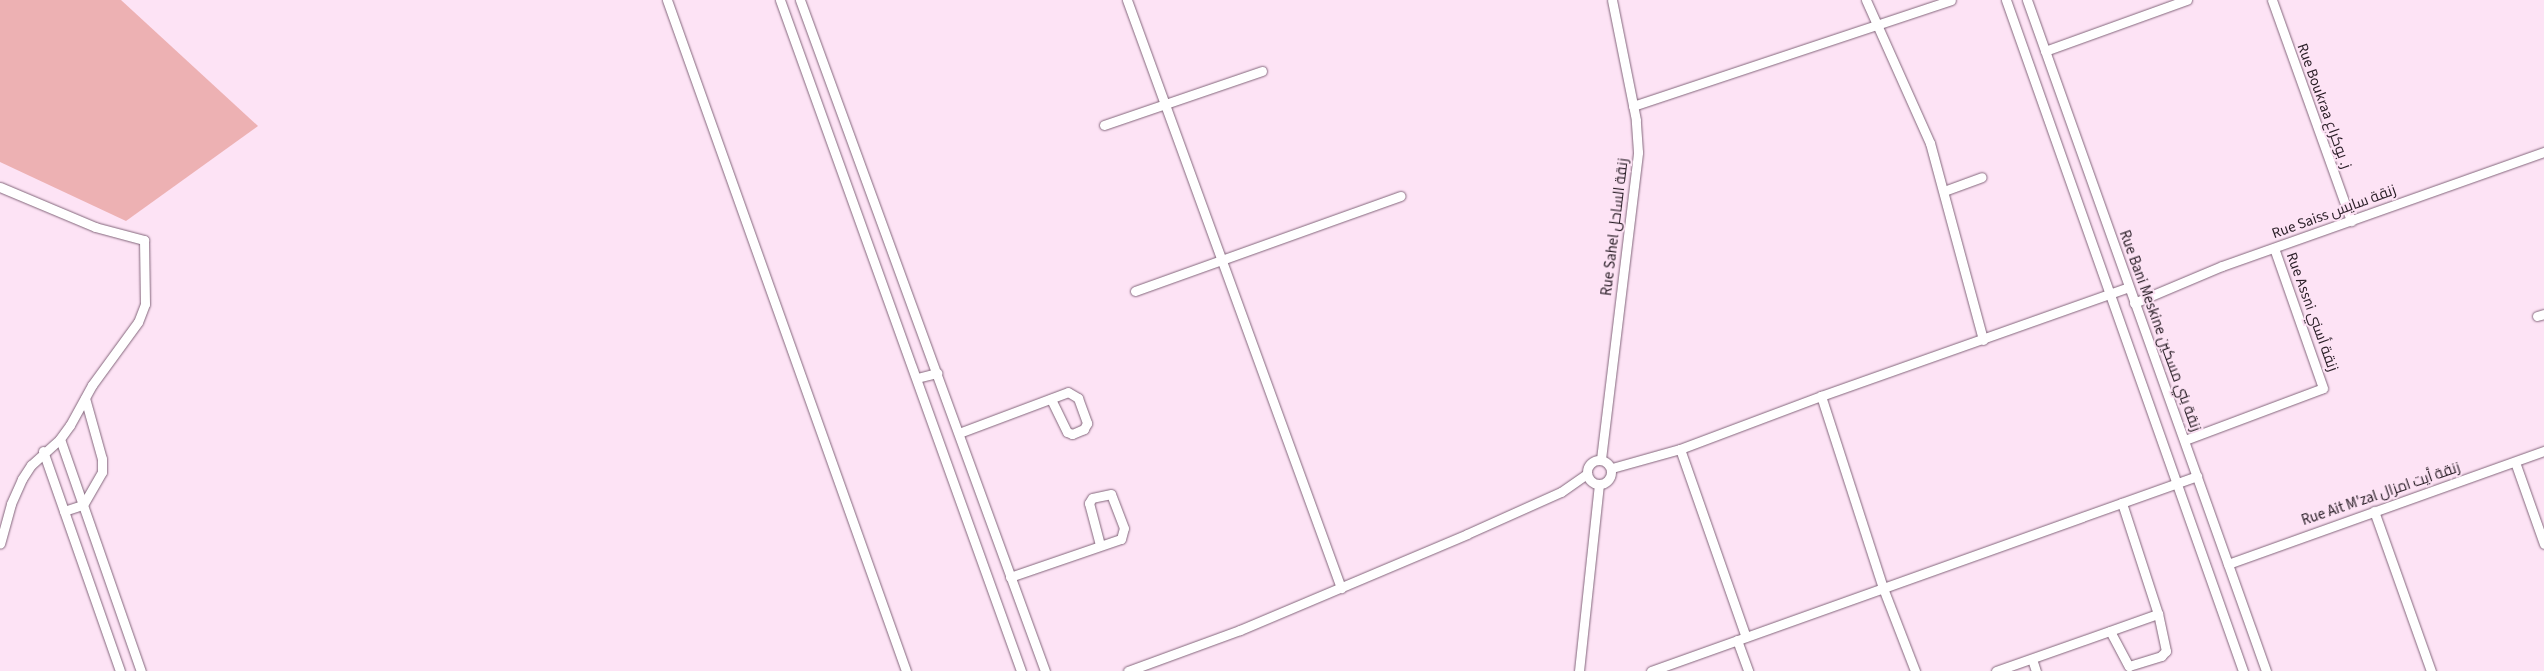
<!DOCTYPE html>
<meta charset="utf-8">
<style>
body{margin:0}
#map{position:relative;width:2544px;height:671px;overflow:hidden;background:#fde3f5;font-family:"Source Sans 3",Cairo,sans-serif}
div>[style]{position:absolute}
.green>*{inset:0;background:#edb1b3}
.roads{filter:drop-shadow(0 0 1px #83667b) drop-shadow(0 0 1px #83667b)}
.street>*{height:9px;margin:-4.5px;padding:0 4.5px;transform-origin:4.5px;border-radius:4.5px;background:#fff}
.street>.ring{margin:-4.5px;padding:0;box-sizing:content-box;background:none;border:9px solid #fff;border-radius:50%}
span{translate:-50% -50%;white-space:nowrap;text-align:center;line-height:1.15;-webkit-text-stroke:4px #fde3f5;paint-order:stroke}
.street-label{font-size:15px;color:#271c24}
</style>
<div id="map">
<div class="green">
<i style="clip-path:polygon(0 0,121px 0,258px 126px,126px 221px,0 162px)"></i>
</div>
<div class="roads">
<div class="street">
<i style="left:667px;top:0;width:712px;rotate:70.39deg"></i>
<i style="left:780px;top:0;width:713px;rotate:70.24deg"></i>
<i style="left:800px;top:0;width:714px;rotate:69.94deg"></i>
<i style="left:1127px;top:0;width:626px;rotate:70deg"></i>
<i style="left:1866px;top:0;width:157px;rotate:65.9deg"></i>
<i style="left:1930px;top:143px;width:204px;rotate:74.9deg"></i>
<i style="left:2006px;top:0;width:712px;rotate:70.55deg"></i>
<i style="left:2027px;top:0;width:712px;rotate:70.39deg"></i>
<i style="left:2272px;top:0;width:235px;rotate:70.3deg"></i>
<i style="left:2045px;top:51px;width:151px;rotate:-19.8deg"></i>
<i style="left:1633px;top:106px;width:335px;rotate:-18.4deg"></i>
<i style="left:1104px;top:125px;width:167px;rotate:-18.9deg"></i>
<i style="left:0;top:187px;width:103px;rotate:22.8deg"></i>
<i style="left:95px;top:227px;width:51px;rotate:14.9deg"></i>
<i style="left:144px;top:240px;width:64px;rotate:89.1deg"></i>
<i style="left:145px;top:304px;width:19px;rotate:111deg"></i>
<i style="left:138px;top:322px;width:78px;rotate:126.1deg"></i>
<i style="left:92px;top:385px;width:46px;rotate:118.8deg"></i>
<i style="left:70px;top:425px;width:17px;rotate:126deg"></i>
<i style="left:60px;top:439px;width:39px;rotate:138deg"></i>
<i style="left:31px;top:465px;width:17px;rotate:123deg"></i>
<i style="left:22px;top:479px;width:27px;rotate:114deg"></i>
<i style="left:11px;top:504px;width:41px;rotate:105.4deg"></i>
<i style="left:1944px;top:191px;width:40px;rotate:-20.2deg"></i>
<i style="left:1135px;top:291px;width:282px;rotate:-19.7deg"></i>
<i style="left:2134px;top:303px;width:95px;rotate:-22.8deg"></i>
<i style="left:2222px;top:266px;width:342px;rotate:-19.5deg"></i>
<i style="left:2537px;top:316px;width:7px;rotate:-16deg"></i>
<i style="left:917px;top:378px;width:21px;rotate:-14deg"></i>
<i style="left:1821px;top:396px;width:202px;rotate:72.1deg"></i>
<i style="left:1883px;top:588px;width:89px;rotate:68.9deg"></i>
<i style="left:959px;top:433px;width:116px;rotate:-20.6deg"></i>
<i style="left:1068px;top:392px;width:12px;rotate:31deg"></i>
<i style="left:1078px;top:398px;width:27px;rotate:70deg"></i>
<i style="left:1087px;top:423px;width:7px;rotate:117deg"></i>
<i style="left:1084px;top:429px;width:13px;rotate:157deg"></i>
<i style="left:1072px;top:434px;width:5px;rotate:-158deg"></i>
<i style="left:1067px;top:432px;width:37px;rotate:-116deg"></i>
<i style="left:60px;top:439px;width:246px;rotate:70.8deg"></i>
<i style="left:2185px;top:440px;width:147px;rotate:-20.6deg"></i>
<i style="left:2323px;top:388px;width:148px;rotate:-109.3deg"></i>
<i style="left:1680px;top:449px;width:199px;rotate:70.7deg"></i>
<i style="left:43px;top:451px;width:233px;rotate:70.7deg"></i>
<i style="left:1601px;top:459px;width:309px;rotate:-83.1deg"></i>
<i style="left:1638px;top:152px;width:32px;rotate:-94deg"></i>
<i style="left:1636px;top:120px;width:122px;rotate:-101.3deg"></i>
<i class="ring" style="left:1587px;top:460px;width:15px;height:15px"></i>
<i style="left:2515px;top:462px;width:87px;rotate:70.5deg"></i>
<i style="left:1612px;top:468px;width:71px;rotate:-15.6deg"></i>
<i style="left:1680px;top:449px;width:151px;rotate:-20.6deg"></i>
<i style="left:1821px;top:396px;width:326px;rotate:-19.5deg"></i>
<i style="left:64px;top:511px;width:20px;rotate:-18deg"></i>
<i style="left:83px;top:505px;width:38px;rotate:-60deg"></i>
<i style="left:102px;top:472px;width:13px;rotate:-90deg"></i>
<i style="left:102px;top:459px;width:63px;rotate:-105.6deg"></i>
<i style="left:2374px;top:511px;width:170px;rotate:70.4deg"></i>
<i style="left:2228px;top:564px;width:336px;rotate:-19.7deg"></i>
<i style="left:1010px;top:577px;width:117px;rotate:-18.9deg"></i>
<i style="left:1121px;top:539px;width:11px;rotate:-75deg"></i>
<i style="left:1124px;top:528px;width:36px;rotate:-111deg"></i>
<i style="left:1111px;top:494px;width:19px;rotate:168deg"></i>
<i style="left:1092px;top:498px;width:6px;rotate:121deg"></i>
<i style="left:1089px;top:503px;width:43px;rotate:75.3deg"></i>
<i style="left:2110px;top:631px;width:40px;rotate:62deg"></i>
<i style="left:2129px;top:666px;width:34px;rotate:-17deg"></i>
<i style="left:2161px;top:656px;width:7px;rotate:-45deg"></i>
<i style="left:2166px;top:651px;width:38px;rotate:-102deg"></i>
<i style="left:2158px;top:614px;width:117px;rotate:-108deg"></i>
<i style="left:1737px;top:640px;width:33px;rotate:70deg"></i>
<i style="left:2032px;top:659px;width:13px;rotate:72deg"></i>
<i style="left:1128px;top:671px;width:119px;rotate:-20.1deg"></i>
<i style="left:1240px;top:630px;width:246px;rotate:-22.9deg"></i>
<i style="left:1467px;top:534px;width:103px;rotate:-24.1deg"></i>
<i style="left:1561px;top:492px;width:32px;rotate:-35deg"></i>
<i style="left:1579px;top:671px;width:188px;rotate:-83.9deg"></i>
<i style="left:1651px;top:671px;width:580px;rotate:-19.65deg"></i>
<i style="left:1996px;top:671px;width:172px;rotate:-19.4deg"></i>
</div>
</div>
<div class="street-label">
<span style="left:2324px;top:106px;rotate:70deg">Rue Boukraa ز. بوكراع</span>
<span style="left:2334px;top:212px;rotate:-20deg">Rue Saiss زنقة سايس</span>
<span style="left:1615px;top:227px;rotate:-83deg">Rue Sahel زنقة الساحل</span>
<span style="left:2312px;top:312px;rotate:70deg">Rue Assni زنقة أسني</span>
<span style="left:2160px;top:331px;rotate:70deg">Rue Bani Meskine زنقة بني مسكين</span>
<span style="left:2381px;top:494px;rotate:-19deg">Rue Ait M'zal زنقة أيت امزال</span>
</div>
</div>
